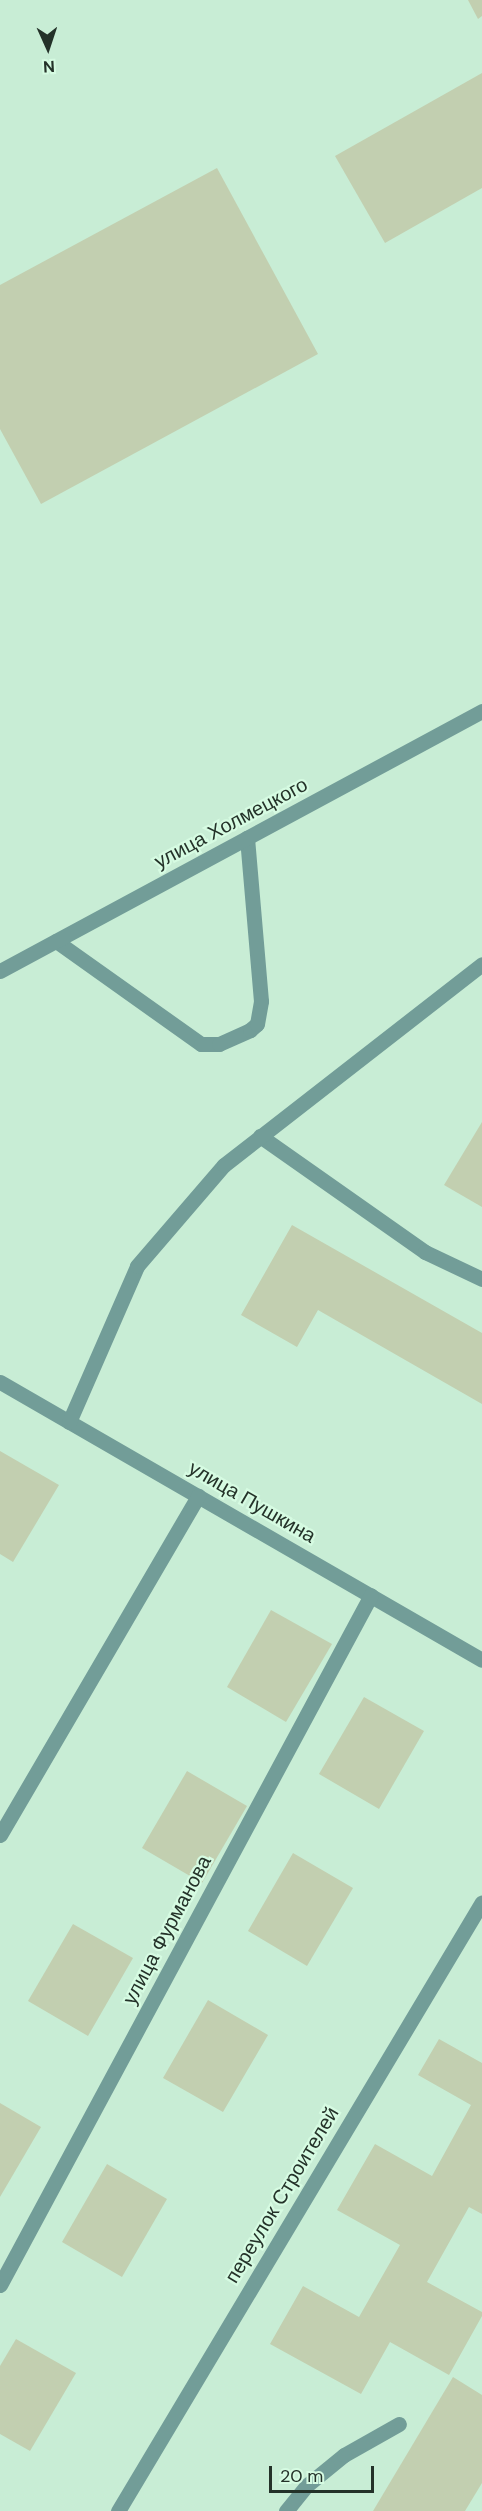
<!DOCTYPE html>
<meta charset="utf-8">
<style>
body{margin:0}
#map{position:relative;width:482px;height:2511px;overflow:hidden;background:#c8edd5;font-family:"DM Sans",sans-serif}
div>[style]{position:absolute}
.building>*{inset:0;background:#c2cfb0}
.service>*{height:15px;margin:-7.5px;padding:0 7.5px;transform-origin:7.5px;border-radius:7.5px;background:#729d98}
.minor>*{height:15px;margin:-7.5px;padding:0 7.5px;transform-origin:7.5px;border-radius:7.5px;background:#729d98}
.tertiary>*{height:15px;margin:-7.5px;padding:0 7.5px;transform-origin:7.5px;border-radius:7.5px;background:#729d98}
span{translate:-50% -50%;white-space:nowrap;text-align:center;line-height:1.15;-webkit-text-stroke:4.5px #d6fbe2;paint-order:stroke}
.street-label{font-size:20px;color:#243229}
.north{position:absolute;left:18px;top:18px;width:60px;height:60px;-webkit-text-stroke:4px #d6fbe2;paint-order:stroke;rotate:177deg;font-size:16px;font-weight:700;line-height:24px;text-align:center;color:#243229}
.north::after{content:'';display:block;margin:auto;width:21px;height:27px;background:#243229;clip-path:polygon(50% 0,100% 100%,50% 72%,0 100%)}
.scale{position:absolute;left:269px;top:2466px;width:105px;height:27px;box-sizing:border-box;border:3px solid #243229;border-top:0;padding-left:8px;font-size:18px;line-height:21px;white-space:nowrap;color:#243229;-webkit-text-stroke:4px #d6fbe2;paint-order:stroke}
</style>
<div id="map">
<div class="building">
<i style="clip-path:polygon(468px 0,482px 0,482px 16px,478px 19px)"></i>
<i style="clip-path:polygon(482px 73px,482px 188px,385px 243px,335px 156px)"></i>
<i style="clip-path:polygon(217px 168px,318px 354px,41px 504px,0 429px,0 285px)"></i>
<i style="clip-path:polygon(482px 1122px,482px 1207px,444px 1185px)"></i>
<i style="clip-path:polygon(292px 1225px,482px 1333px,482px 1404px,318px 1310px,297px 1347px,241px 1315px)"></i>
<i style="clip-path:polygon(0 1451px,59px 1485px,13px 1562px,0 1554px)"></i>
<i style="clip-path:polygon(271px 1610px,332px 1644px,286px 1722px,227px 1687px)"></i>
<i style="clip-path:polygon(364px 1697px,424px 1731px,379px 1809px,319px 1774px)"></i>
<i style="clip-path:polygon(187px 1771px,247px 1806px,202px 1883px,142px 1848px)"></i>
<i style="clip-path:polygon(293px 1853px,353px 1888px,307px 1966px,248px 1931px)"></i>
<i style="clip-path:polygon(73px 1924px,133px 1958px,88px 2036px,28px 2001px)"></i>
<i style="clip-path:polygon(208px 2000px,268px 2035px,223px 2112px,163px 2078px)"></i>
<i style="clip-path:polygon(439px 2039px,482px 2063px,482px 2214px,469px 2207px,427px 2282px,482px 2312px,482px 2316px,449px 2375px,390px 2342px,361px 2394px,270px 2344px,303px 2286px,359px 2317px,400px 2245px,337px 2210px,375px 2144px,432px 2176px,471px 2105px,418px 2075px)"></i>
<i style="clip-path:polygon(0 2103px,41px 2127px,0 2197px)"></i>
<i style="clip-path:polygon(107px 2164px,167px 2199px,122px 2277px,62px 2242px)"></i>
<i style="clip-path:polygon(16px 2339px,76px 2373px,30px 2451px,0 2434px,0 2366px)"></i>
<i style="clip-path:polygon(453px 2377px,482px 2395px,482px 2483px,465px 2511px,373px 2511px)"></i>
</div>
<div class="service">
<i style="left:56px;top:941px;width:178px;rotate:35.4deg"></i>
<i style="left:201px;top:1044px;width:18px"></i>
<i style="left:219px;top:1044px;width:34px;rotate:-24deg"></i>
<i style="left:250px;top:1030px;width:9px;rotate:-41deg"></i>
<i style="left:257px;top:1024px;width:23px;rotate:-80deg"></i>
<i style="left:261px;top:1001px;width:164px;rotate:-94.9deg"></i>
<i style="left:260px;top:1136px;width:202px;rotate:35.1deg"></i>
<i style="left:425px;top:1252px;width:63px;rotate:25.3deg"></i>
<i style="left:286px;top:2511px;width:32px;rotate:-51deg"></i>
<i style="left:306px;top:2486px;width:49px;rotate:-39.2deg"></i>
<i style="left:344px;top:2455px;width:63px;rotate:-29.4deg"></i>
</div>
<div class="minor">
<i style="left:0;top:1382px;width:556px;rotate:29.97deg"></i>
<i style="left:69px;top:1422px;width:170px;rotate:-66.4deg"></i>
<i style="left:137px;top:1266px;width:133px;rotate:-49.3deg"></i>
<i style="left:224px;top:1165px;width:327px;rotate:-37.9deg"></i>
<i style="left:0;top:1835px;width:393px;rotate:-59.7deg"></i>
<i style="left:0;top:2285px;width:783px;rotate:-61.73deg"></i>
<i style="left:118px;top:2511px;width:709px;rotate:-59.13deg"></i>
</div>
<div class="tertiary">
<i style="left:0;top:971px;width:548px;rotate:-28.34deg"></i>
</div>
<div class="street-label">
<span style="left:231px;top:823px;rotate:-28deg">улица Холмецкого</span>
<span style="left:252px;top:1502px;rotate:30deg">улица Пушкина</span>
<span style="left:167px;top:1930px;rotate:-62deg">улица Фурманова</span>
<span style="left:282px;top:2195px;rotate:-59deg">переулок Строителей</span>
</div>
<div class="north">N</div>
<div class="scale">20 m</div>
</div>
